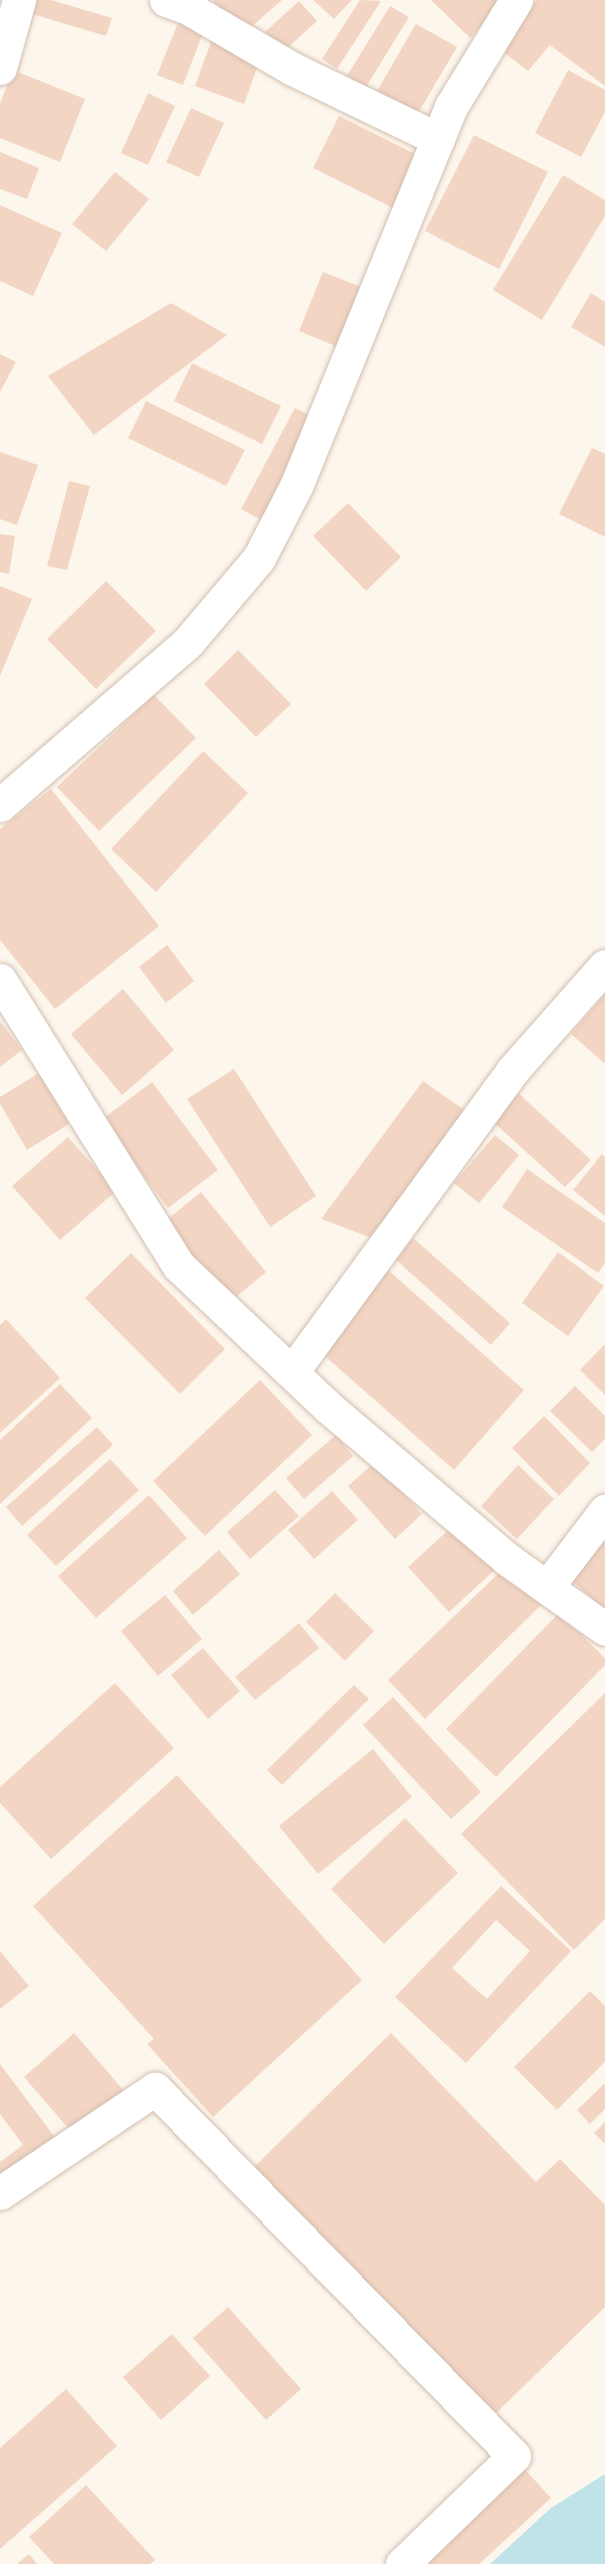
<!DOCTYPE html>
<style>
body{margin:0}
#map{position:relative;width:605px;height:2564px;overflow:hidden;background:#fdf6ec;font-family:Helvetica,sans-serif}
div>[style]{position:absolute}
.water>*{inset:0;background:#bfe3e8}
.building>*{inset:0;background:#f3d5c3}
.roads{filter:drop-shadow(0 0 2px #d1beb0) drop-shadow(0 0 2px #d1beb0)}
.minor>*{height:33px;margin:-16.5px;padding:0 16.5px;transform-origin:16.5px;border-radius:16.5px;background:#fff}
span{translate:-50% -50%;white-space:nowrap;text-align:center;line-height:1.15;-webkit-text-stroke:5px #fffaf3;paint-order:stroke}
</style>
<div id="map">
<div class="water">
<i style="clip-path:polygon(605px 2474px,605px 2564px,490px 2564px,551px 2508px)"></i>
</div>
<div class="building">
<i style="clip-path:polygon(37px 0,51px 0,112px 18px,106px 36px,32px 14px)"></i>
<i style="clip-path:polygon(213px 0,282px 0,241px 36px)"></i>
<i style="clip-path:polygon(313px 0,352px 0,334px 19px)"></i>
<i style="clip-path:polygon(360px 0,381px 1px,337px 69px,322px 59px)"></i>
<i style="clip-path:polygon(431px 0,506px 0,470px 38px)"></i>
<i style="clip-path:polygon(537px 0,605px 0,605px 86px,550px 45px,528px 71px,499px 49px)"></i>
<i style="clip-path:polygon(299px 1px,317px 21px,283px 52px,265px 32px)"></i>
<i style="clip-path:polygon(390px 6px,409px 17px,366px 87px,347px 76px)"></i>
<i style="clip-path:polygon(181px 16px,206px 25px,183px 85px,157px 75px)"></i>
<i style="clip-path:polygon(416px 24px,457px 47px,417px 115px,377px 91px)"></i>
<i style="clip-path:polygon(212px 39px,261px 57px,244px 104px,195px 86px)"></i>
<i style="clip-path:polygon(13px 70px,85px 99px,60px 162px,0 138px,0 104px)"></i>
<i style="clip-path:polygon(568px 70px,605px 90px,605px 112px,581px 157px,535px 133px)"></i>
<i style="clip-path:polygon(148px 93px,175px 106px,148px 165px,121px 153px)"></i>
<i style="clip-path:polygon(191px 108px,224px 123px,199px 177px,166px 162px)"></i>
<i style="clip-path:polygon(339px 116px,423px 158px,397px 210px,313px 168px)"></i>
<i style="clip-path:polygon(474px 135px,548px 172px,499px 269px,425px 231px)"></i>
<i style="clip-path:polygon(0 152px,39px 168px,27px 199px,0 189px)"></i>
<i style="clip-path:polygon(115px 172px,149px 199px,106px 251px,72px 224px)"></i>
<i style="clip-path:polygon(563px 175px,605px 200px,605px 216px,542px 320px,493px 290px)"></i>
<i style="clip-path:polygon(0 205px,62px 233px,33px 296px,0 281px)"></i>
<i style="clip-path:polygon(323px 272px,374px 292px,350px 352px,299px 331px)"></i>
<i style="clip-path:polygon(591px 293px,605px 302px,605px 347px,571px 327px)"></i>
<i style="clip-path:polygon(171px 303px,227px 335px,94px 435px,48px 376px)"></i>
<i style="clip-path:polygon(0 354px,16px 362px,0 392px)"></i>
<i style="clip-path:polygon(192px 363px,281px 406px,262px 444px,174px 401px)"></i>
<i style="clip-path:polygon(146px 401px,245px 450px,226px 486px,128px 438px)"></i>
<i style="clip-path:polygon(295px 408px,321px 421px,265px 522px,241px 509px)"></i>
<i style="clip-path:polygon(592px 448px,605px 454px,605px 537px,559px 514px)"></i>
<i style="clip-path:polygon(0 452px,38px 465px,17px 525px,0 519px)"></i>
<i style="clip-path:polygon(69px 481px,90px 486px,67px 570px,47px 566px)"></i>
<i style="clip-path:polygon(348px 503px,401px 557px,366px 591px,313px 536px)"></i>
<i style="clip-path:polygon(0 534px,15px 536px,9px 574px,0 572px)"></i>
<i style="clip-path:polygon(106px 581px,156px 631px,96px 689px,47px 639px)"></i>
<i style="clip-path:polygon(0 586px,32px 599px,0 676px)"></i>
<i style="clip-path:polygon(238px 650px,291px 704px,256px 737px,204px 684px)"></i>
<i style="clip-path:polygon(154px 695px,196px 738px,99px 831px,57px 787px)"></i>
<i style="clip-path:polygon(203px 751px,248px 793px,156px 892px,111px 849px)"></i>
<i style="clip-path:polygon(51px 789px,159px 926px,55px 1009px,0 940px,0 829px)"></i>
<i style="clip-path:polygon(167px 945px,194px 981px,166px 1003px,139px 967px)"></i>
<i style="clip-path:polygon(123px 989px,174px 1050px,122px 1095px,71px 1034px)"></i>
<i style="clip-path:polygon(605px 994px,605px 1064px,571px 1034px)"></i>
<i style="clip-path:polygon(0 1021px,22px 1050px,0 1067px)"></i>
<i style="clip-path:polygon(234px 1069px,316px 1196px,270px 1227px,187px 1099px)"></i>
<i style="clip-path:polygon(39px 1073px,69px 1124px,27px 1150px,0 1104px,0 1097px)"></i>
<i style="clip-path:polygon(423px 1081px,470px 1114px,380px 1241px,321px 1219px)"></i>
<i style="clip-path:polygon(152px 1082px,218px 1170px,168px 1208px,101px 1120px)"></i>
<i style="clip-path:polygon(517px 1092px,591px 1160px,565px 1187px,491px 1120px)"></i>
<i style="clip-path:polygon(495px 1135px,519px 1155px,479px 1203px,454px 1183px)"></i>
<i style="clip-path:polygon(68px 1137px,116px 1191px,60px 1240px,12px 1186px)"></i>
<i style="clip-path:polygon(602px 1154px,605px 1157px,605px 1216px,573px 1190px)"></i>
<i style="clip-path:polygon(527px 1169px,605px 1223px,605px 1263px,598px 1273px,502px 1207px)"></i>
<i style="clip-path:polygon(201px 1192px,266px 1272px,230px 1302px,164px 1222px)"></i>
<i style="clip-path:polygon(413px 1238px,510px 1323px,491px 1345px,395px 1259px)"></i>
<i style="clip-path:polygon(558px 1252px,604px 1286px,568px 1336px,522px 1303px)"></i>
<i style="clip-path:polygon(131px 1253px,225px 1349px,180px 1394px,85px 1298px)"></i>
<i style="clip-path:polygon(388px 1270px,524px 1390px,454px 1470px,317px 1349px)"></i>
<i style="clip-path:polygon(6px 1319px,60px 1378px,0 1433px,0 1325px)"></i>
<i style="clip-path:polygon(605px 1344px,605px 1395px,580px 1370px)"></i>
<i style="clip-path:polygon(260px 1380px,312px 1435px,205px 1536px,153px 1481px)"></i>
<i style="clip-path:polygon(60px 1384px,92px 1418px,0 1504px,0 1440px)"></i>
<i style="clip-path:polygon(575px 1386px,605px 1416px,605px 1439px,592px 1452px,550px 1411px)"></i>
<i style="clip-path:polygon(544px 1416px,590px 1463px,559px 1496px,512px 1448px)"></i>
<i style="clip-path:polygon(97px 1427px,113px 1445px,22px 1526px,6px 1507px)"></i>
<i style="clip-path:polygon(336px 1435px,353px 1456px,304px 1499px,286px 1478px)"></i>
<i style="clip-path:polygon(110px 1459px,139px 1490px,56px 1566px,27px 1535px)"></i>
<i style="clip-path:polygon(375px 1462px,422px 1514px,395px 1539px,348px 1486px)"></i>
<i style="clip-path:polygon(518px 1465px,554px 1499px,517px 1539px,481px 1506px)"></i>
<i style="clip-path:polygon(275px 1490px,299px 1516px,250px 1559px,227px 1532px)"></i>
<i style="clip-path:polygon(332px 1491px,358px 1520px,314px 1559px,288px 1530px)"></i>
<i style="clip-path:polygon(149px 1495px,187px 1538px,96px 1618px,58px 1576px)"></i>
<i style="clip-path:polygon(457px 1522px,498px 1567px,449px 1612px,408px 1567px)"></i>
<i style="clip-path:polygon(594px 1533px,605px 1542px,605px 1609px,561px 1572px)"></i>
<i style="clip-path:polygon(219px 1550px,240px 1574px,193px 1615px,173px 1591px)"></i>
<i style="clip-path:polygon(505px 1567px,541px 1605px,425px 1719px,388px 1680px)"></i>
<i style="clip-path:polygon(335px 1593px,374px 1631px,345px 1661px,306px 1622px)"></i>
<i style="clip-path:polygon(165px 1595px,202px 1639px,158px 1676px,121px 1631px)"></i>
<i style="clip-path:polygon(559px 1613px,605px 1658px,605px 1665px,496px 1777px,446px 1729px)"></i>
<i style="clip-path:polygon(299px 1623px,319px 1648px,255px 1700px,235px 1677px)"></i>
<i style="clip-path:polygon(203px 1648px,240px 1691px,208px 1719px,171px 1675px)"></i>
<i style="clip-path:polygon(115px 1683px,174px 1748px,51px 1859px,0 1803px,0 1787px)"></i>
<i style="clip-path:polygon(354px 1685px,369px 1699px,282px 1785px,267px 1770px)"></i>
<i style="clip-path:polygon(605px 1693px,605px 1919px,574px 1950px,461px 1834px)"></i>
<i style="clip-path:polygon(393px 1697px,481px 1792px,451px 1819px,363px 1725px)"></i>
<i style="clip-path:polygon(373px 1749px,412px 1797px,318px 1874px,279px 1826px)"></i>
<i style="clip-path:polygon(177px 1775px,362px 1980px,213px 2117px,147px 2044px,154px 2039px,33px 1906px)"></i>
<i style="clip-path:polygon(405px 1818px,458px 1873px,384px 1944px,331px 1889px)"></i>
<i style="clip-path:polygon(evenodd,501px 1886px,571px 1951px,466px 2063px,395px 1997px,501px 1886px,496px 1920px,530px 1951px,487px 1999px,452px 1968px,496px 1920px)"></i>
<i style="clip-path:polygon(0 1951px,29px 1986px,0 2009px)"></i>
<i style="clip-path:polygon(590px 1991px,605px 2006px,605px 2062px,557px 2110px,514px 2067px)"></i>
<i style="clip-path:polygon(74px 2033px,125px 2092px,75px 2136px,24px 2077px)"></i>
<i style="clip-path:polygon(391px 2033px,536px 2182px,560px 2159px,605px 2205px,605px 2307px,494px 2415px,253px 2168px)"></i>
<i style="clip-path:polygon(0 2064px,57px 2140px,0 2183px,0 2162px,23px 2145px,0 2114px)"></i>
<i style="clip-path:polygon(605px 2083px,605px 2109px,590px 2124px,577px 2110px)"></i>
<i style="clip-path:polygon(605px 2122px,605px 2144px,594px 2133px)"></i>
<i style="clip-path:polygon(228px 2307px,301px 2389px,266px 2420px,193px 2338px)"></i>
<i style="clip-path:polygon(172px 2334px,210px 2376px,161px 2420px,123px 2377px)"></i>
<i style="clip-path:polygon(66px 2389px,117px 2446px,0 2549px,0 2448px)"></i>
<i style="clip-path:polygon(518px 2462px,551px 2498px,479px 2564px,430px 2564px,420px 2553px)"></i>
<i style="clip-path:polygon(86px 2485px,155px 2560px,150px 2564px,54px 2564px,29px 2537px)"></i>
<i style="clip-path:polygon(29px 2554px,37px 2564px,17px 2564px)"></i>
</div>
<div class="roads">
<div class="minor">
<i style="left:166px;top:0;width:23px;rotate:20deg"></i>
<i style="left:188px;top:8px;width:121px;rotate:30.2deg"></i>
<i style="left:293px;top:69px;width:161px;rotate:25.8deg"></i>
<i style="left:0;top:68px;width:71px;rotate:-74.4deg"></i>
<i style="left:0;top:805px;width:249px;rotate:-40.9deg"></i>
<i style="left:188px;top:642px;width:110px;rotate:-49.8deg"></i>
<i style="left:259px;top:558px;width:83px;rotate:-62.8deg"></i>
<i style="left:297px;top:484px;width:409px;rotate:-67.8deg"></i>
<i style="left:452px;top:105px;width:123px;rotate:-58.6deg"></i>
<i style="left:0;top:980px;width:337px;rotate:58deg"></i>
<i style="left:179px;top:1266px;width:205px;rotate:43.4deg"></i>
<i style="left:328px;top:1407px;width:235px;rotate:40.3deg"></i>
<i style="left:507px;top:1559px;width:120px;rotate:35.5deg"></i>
<i style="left:292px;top:1372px;width:373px;rotate:-53.8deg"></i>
<i style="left:512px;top:1071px;width:140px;rotate:-48.5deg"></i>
<i style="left:547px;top:1587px;width:96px;rotate:-52.7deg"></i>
<i style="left:0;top:2193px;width:187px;rotate:-33.9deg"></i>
<i style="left:155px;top:2089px;width:513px;rotate:45.63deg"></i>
<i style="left:514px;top:2456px;width:156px;rotate:136deg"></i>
</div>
</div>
</div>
